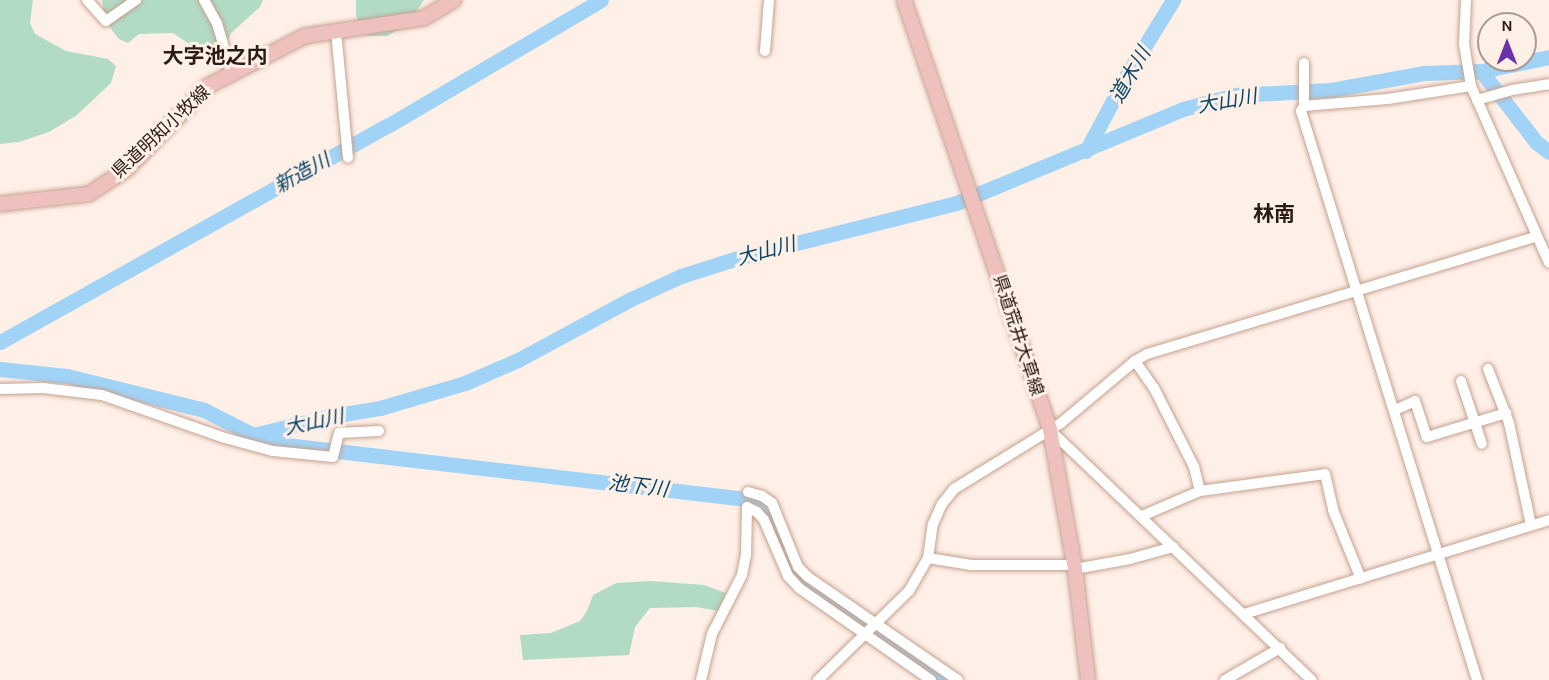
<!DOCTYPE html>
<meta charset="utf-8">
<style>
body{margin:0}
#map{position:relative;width:1549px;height:680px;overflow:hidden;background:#feefe7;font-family:Karla,"Noto Sans JP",sans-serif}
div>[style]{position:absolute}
.green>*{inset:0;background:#b2dbc6}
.river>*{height:15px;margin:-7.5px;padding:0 7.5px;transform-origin:7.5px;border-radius:7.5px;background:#a1d3f7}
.roads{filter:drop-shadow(0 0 2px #c5a28f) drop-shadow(0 0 2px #c5a28f)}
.minor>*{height:10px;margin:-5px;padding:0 5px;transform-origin:5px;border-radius:5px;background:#fff}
.major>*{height:14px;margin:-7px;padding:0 7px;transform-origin:7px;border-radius:7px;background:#efc1be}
span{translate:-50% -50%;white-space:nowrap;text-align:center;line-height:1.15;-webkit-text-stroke:6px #feefe7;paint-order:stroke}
.street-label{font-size:18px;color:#291c14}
.water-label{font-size:20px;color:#094769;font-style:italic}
.quarter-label{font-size:21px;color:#291c14;font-weight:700}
.north{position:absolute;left:1477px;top:12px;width:60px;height:60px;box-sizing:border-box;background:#feefe7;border:2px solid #a99b93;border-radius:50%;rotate:0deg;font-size:16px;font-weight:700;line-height:24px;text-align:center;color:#291c14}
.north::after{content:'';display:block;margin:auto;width:21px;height:27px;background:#6b31a7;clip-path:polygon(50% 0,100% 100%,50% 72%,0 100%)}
</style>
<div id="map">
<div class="green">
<i style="clip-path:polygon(0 0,33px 0,30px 23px,35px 34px,66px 51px,108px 59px,116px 66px,111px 83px,77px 115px,49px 132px,19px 142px,0 144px)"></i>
<i style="clip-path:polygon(102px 0,263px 0,260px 7px,231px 33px,225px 48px,225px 65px,219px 64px,173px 33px,139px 34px,128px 43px,119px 39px,101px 16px,104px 15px)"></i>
<i style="clip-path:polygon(356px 0,424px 0,407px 25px,387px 36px,368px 36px,361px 32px,356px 15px)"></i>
<i style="clip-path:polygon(650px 581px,704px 585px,726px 593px,718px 611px,696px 607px,650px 608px,635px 627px,629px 655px,523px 660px,520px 635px,551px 633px,580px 621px,587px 611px,593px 595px,616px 583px)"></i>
</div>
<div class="river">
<i style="left:1481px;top:71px;width:90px;rotate:52.2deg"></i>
<i style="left:1536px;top:142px;width:16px;rotate:38deg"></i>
<i style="left:1086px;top:151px;width:83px;rotate:-61.9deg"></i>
<i style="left:1125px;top:78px;width:92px;rotate:-58.4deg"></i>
<i style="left:0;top:342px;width:445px;rotate:-29.2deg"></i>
<i style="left:389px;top:125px;width:246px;rotate:-30.5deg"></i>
<i style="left:0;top:369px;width:67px;rotate:6deg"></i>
<i style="left:67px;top:376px;width:141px;rotate:13.9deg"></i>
<i style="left:204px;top:410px;width:55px;rotate:27deg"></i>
<i style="left:253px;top:435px;width:34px;rotate:17deg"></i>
<i style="left:286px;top:445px;width:472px;rotate:6.7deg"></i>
<i style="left:755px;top:500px;width:9px;rotate:27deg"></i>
<i style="left:763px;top:504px;width:15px;rotate:58deg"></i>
<i style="left:771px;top:517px;width:42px;rotate:73.3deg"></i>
<i style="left:783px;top:557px;width:33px;rotate:52deg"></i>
<i style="left:803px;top:583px;width:173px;rotate:34.1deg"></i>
<i style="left:253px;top:435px;width:80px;rotate:-13.7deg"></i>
<i style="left:331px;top:416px;width:50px;rotate:-9.3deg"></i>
<i style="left:380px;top:408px;width:89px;rotate:-16.4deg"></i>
<i style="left:465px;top:383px;width:58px;rotate:-23.5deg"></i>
<i style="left:518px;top:360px;width:128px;rotate:-28.4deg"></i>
<i style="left:631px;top:299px;width:55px;rotate:-24.7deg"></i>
<i style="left:681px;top:276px;width:63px;rotate:-17.6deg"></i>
<i style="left:741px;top:257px;width:222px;rotate:-14.1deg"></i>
<i style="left:956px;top:203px;width:246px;rotate:-22.5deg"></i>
<i style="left:1183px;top:109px;width:54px;rotate:-15.1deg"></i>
<i style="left:1235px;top:95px;width:96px;rotate:-3deg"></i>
<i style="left:1331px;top:90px;width:95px;rotate:-10.4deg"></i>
<i style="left:1424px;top:73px;width:57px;rotate:-2deg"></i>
<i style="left:1481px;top:71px;width:69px;rotate:-11.6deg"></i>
</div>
<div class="roads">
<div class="minor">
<i style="left:87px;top:0;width:28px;rotate:48deg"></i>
<i style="left:106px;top:21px;width:37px;rotate:-35deg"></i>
<i style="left:204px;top:0;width:26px;rotate:61deg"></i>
<i style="left:217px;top:23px;width:51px;rotate:74.1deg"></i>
<i style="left:1466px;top:0;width:44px;rotate:92.6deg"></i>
<i style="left:1464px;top:44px;width:43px;rotate:80.5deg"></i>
<i style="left:1471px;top:86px;width:193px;rotate:66.2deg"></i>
<i style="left:336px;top:31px;width:127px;rotate:84.6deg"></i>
<i style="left:765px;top:51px;width:51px;rotate:-85.5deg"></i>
<i style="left:1304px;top:63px;width:43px;rotate:90deg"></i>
<i style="left:1304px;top:106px;width:6px;rotate:121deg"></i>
<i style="left:1301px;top:111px;width:596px;rotate:72.81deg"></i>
<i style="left:1477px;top:100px;width:36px;rotate:-16deg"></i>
<i style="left:1512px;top:90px;width:37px;rotate:-9deg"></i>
<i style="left:1304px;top:106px;width:84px;rotate:-4.8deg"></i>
<i style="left:1388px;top:99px;width:84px;rotate:-8.9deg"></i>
<i style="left:1135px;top:361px;width:33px;rotate:55deg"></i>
<i style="left:1154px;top:388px;width:89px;rotate:63.1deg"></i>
<i style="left:1194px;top:467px;width:25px;rotate:76deg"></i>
<i style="left:1200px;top:491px;width:63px;rotate:156.7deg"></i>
<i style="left:1488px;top:369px;width:58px;rotate:68.7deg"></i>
<i style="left:1509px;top:423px;width:104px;rotate:77.8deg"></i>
<i style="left:1461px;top:381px;width:66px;rotate:71.6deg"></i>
<i style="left:0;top:389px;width:43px;rotate:-1.3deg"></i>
<i style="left:43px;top:388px;width:59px;rotate:6.8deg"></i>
<i style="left:102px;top:395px;width:130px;rotate:19.3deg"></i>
<i style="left:225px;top:438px;width:50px;rotate:15.2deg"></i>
<i style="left:273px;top:451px;width:60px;rotate:5.7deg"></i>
<i style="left:333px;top:457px;width:25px;rotate:-76deg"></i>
<i style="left:339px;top:433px;width:40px;rotate:-2.9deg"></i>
<i style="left:1395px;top:410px;width:22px;rotate:-24deg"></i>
<i style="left:1415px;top:401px;width:38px;rotate:72deg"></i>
<i style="left:1427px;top:437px;width:83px;rotate:-16.9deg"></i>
<i style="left:1050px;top:430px;width:362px;rotate:43.7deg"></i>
<i style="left:1200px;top:491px;width:126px;rotate:-7.7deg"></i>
<i style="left:1325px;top:474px;width:37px;rotate:77deg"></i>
<i style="left:1333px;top:510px;width:74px;rotate:67.9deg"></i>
<i style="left:748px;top:492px;width:15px;rotate:16deg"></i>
<i style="left:762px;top:496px;width:12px;rotate:35deg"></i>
<i style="left:772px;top:503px;width:69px;rotate:67.9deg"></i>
<i style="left:798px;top:567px;width:14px;rotate:45deg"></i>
<i style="left:808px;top:577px;width:182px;rotate:34.5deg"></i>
<i style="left:928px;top:558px;width:44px;rotate:9.2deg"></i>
<i style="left:971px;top:565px;width:103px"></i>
<i style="left:1075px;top:569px;width:56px;rotate:-10.3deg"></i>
<i style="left:1130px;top:559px;width:45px;rotate:-15.6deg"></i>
<i style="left:1244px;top:614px;width:319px;rotate:-17.1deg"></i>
<i style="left:701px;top:680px;width:47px;rotate:-76.6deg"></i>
<i style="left:712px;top:634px;width:66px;rotate:-63deg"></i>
<i style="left:742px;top:575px;width:20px;rotate:-79deg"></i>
<i style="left:746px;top:555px;width:48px;rotate:-88.8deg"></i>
<i style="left:747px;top:507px;width:11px;rotate:27deg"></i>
<i style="left:757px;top:512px;width:11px;rotate:49deg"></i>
<i style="left:764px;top:520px;width:61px;rotate:66.8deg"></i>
<i style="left:788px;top:576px;width:16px;rotate:47deg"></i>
<i style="left:799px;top:588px;width:161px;rotate:34.9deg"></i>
<i style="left:818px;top:680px;width:127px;rotate:-44.4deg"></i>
<i style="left:909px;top:591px;width:38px;rotate:-60deg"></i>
<i style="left:928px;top:558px;width:34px;rotate:-82deg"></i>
<i style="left:933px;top:524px;width:22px;rotate:-66deg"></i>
<i style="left:942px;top:504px;width:19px;rotate:-51deg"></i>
<i style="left:954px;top:489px;width:126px;rotate:-31.7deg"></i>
<i style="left:1061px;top:423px;width:97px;rotate:-40deg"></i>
<i style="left:1135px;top:361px;width:14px;rotate:-30deg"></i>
<i style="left:1147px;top:354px;width:407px;rotate:-16.8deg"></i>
<i style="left:1225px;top:680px;width:64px;rotate:-30.2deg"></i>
</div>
<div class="major">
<i style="left:904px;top:0;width:454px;rotate:71.2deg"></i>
<i style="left:1050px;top:430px;width:141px;rotate:79.8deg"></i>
<i style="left:1075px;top:569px;width:112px;rotate:83.3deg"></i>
<i style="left:0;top:204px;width:90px;rotate:-6.4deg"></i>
<i style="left:89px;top:194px;width:45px;rotate:-33.3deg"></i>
<i style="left:127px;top:169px;width:116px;rotate:-45.7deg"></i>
<i style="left:208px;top:86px;width:109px;rotate:-27.3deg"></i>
<i style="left:305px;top:36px;width:120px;rotate:-8.6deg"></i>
<i style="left:424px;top:18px;width:35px;rotate:-31deg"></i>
</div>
</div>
<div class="street-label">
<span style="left:161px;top:132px;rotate:-43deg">県道明知小牧線</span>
<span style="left:1018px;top:335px;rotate:72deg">県道荒井大草線</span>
</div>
<div class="water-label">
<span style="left:1130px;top:75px;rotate:-60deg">道木川</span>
<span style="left:1227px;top:101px;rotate:-10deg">大山川</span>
<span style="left:302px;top:173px;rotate:-29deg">新造川</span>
<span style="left:766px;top:251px;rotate:-15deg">大山川</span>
<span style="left:314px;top:422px;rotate:-12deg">大山川</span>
<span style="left:638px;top:486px;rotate:7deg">池下川</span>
</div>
<div class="quarter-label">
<span style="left:215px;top:56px">大字池之内</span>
<span style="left:1274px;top:214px">林南</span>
</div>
<div class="north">N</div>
</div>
